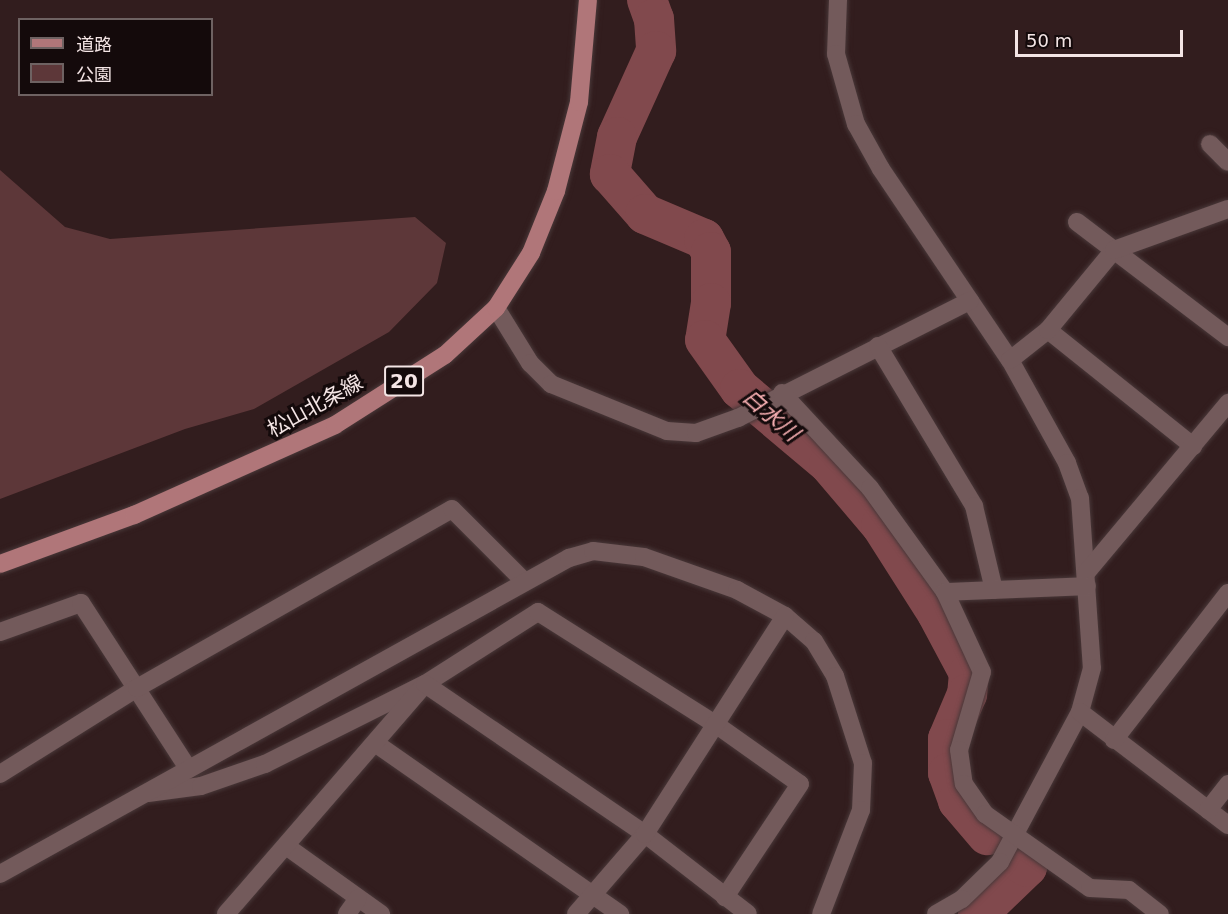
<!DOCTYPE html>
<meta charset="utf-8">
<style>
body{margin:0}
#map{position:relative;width:1228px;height:914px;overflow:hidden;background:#321d1e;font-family:"DejaVu Sans","Noto Sans JP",sans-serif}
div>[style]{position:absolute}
.green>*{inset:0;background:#5d3739}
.river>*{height:40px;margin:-20px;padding:0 20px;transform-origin:20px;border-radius:20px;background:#81494d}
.roads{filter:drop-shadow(0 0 2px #493839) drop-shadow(0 0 2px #493839)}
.minor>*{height:18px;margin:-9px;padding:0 9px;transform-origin:9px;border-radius:9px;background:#735a5b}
.primary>*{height:18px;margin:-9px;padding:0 9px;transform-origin:9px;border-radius:9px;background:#b07679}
span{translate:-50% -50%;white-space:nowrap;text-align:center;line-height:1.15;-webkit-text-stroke:6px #140a0b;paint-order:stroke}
.shield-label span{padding:2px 4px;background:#140a0b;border:2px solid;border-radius:4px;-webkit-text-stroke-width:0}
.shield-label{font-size:20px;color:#f4e5e5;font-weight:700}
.street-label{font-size:21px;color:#f4e5e5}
.water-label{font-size:22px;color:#fbb2b5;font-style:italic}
.legend{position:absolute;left:18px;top:18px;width:195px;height:78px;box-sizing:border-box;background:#140a0b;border:2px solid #6e6262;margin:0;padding:8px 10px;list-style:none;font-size:18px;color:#f4e5e5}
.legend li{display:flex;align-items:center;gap:12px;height:30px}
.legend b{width:30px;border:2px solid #6e6262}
.scale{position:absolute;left:1015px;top:30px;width:168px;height:27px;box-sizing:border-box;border:3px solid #f4e5e5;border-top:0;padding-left:8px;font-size:18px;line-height:21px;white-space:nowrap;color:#f4e5e5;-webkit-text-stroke:4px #140a0b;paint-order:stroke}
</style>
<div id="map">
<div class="green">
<i style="clip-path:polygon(0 170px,65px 227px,110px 239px,415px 217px,446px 243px,437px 283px,389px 332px,254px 409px,185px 429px,0 499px)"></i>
</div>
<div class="river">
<i style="left:647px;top:0;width:20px;rotate:70deg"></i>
<i style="left:654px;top:19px;width:32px;rotate:86deg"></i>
<i style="left:656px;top:51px;width:94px;rotate:114.4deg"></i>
<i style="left:617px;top:137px;width:38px;rotate:101deg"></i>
<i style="left:610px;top:174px;width:53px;rotate:48.8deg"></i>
<i style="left:645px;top:214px;width:64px;rotate:23deg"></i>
<i style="left:704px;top:239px;width:15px;rotate:62deg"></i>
<i style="left:711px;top:252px;width:51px;rotate:90deg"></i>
<i style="left:711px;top:303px;width:37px;rotate:99deg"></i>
<i style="left:705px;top:340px;width:60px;rotate:54.5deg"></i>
<i style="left:740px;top:389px;width:116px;rotate:40.1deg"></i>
<i style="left:829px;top:464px;width:80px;rotate:49.6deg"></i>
<i style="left:881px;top:525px;width:104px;rotate:57.5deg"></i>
<i style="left:937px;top:613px;width:68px;rotate:61.9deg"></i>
<i style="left:969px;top:673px;width:21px;rotate:95deg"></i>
<i style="left:967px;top:694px;width:49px;rotate:112.9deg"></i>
<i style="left:948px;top:739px;width:34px;rotate:90deg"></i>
<i style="left:948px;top:773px;width:30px;rotate:70deg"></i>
<i style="left:958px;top:801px;width:45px;rotate:49.5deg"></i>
<i style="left:978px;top:914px;width:68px;rotate:-43.8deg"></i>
<i style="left:1027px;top:867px;width:12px;rotate:-145deg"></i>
</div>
<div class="roads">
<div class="minor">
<i style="left:838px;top:0;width:54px;rotate:92.1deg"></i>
<i style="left:836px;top:54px;width:73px;rotate:74.1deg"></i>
<i style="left:856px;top:124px;width:51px;rotate:60.9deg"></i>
<i style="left:881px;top:169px;width:230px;rotate:56deg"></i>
<i style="left:1010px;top:360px;width:118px;rotate:61deg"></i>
<i style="left:1067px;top:463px;width:37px;rotate:70deg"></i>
<i style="left:1080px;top:498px;width:170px;rotate:86deg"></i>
<i style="left:1092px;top:668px;width:46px;rotate:105.3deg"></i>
<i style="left:1080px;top:712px;width:170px;rotate:118.1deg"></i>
<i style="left:1000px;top:862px;width:53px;rotate:135.8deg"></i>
<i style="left:962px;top:899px;width:30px;rotate:150deg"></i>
<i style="left:1210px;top:144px;width:25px;rotate:45deg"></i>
<i style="left:1077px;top:222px;width:190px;rotate:37.3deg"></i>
<i style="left:496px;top:308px;width:65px;rotate:58.3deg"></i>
<i style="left:530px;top:363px;width:30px;rotate:45deg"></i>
<i style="left:551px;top:384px;width:125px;rotate:22.1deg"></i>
<i style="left:667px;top:431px;width:29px;rotate:4deg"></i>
<i style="left:696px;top:433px;width:45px;rotate:-19.7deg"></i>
<i style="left:738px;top:418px;width:260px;rotate:-26.8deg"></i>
<i style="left:1048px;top:330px;width:186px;rotate:38.7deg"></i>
<i style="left:878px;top:346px;width:187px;rotate:59deg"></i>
<i style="left:974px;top:506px;width:86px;rotate:76.6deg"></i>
<i style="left:1010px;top:360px;width:48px;rotate:-38.3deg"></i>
<i style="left:1048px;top:330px;width:104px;rotate:-50.5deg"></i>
<i style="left:1114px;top:250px;width:121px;rotate:-19.8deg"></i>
<i style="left:782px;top:393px;width:129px;rotate:47.2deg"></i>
<i style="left:870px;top:488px;width:128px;rotate:54.2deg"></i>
<i style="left:945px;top:592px;width:88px;rotate:65.2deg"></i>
<i style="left:982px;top:672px;width:81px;rotate:106.4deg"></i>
<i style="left:959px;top:750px;width:34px;rotate:82deg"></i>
<i style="left:964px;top:784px;width:37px;rotate:55deg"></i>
<i style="left:985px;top:814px;width:128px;rotate:35.2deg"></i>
<i style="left:1090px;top:888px;width:39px;rotate:3deg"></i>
<i style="left:1129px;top:890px;width:39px;rotate:38deg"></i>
<i style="left:1086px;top:573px;width:222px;rotate:-50.1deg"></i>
<i style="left:945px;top:592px;width:142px;rotate:-2.4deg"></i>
<i style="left:0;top:632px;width:86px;rotate:-19.7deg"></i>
<i style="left:81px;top:603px;width:195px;rotate:57.1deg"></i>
<i style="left:1080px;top:712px;width:186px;rotate:37.4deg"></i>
<i style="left:1114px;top:740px;width:186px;rotate:-52.2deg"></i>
<i style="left:375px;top:743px;width:299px;rotate:34.9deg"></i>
<i style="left:0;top:774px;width:162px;rotate:-32.1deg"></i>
<i style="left:137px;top:688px;width:362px;rotate:-29.6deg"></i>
<i style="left:452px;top:509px;width:103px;rotate:45deg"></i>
<i style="left:148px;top:793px;width:53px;rotate:-7.5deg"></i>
<i style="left:201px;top:786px;width:68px;rotate:-19deg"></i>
<i style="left:265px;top:764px;width:179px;rotate:-26.6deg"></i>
<i style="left:425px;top:684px;width:134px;rotate:-32.5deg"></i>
<i style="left:538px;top:612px;width:213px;rotate:32.3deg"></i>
<i style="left:718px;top:726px;width:100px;rotate:35.3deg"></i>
<i style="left:800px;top:784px;width:136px;rotate:123.6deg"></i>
<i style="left:1208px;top:810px;width:33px;rotate:-52deg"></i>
<i style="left:286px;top:846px;width:117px;rotate:35.6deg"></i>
<i style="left:0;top:874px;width:651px;rotate:-29.05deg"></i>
<i style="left:569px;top:558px;width:25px;rotate:-16deg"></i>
<i style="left:593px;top:551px;width:51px;rotate:6.7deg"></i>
<i style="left:644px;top:557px;width:99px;rotate:19.5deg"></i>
<i style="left:737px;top:590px;width:55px;rotate:28.4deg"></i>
<i style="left:785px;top:616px;width:38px;rotate:41deg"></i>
<i style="left:814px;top:641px;width:41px;rotate:59deg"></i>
<i style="left:835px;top:676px;width:91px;rotate:72.2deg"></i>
<i style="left:863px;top:763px;width:47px;rotate:92.4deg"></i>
<i style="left:861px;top:810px;width:111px;rotate:111deg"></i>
<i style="left:226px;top:914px;width:304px;rotate:-49.1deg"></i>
<i style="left:425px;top:684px;width:266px;rotate:34.3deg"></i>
<i style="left:645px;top:834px;width:130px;rotate:37.8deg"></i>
<i style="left:347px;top:914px;width:19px;rotate:-55deg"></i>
<i style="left:576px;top:914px;width:106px;rotate:-49.2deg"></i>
<i style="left:645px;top:834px;width:259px;rotate:-57.3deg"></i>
</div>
<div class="primary">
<i style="left:0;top:564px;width:143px;rotate:-20.1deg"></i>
<i style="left:134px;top:515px;width:220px;rotate:-24.1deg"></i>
<i style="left:335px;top:425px;width:130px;rotate:-32.5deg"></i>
<i style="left:445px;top:355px;width:69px;rotate:-42.7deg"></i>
<i style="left:496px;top:308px;width:65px;rotate:-57.5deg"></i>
<i style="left:531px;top:253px;width:67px;rotate:-68deg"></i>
<i style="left:556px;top:191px;width:92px;rotate:-75.5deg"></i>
<i style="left:579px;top:102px;width:102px;rotate:-85deg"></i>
</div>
</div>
<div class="shield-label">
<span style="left:404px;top:381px">20</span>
</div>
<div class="street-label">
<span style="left:315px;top:406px;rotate:-29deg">松山北条線</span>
</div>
<div class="water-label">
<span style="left:771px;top:415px;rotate:41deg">白水川</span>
</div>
<ul class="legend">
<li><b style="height:8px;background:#b07679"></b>道路</li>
<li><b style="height:16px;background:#5d3739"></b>公園</li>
</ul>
<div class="scale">50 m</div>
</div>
